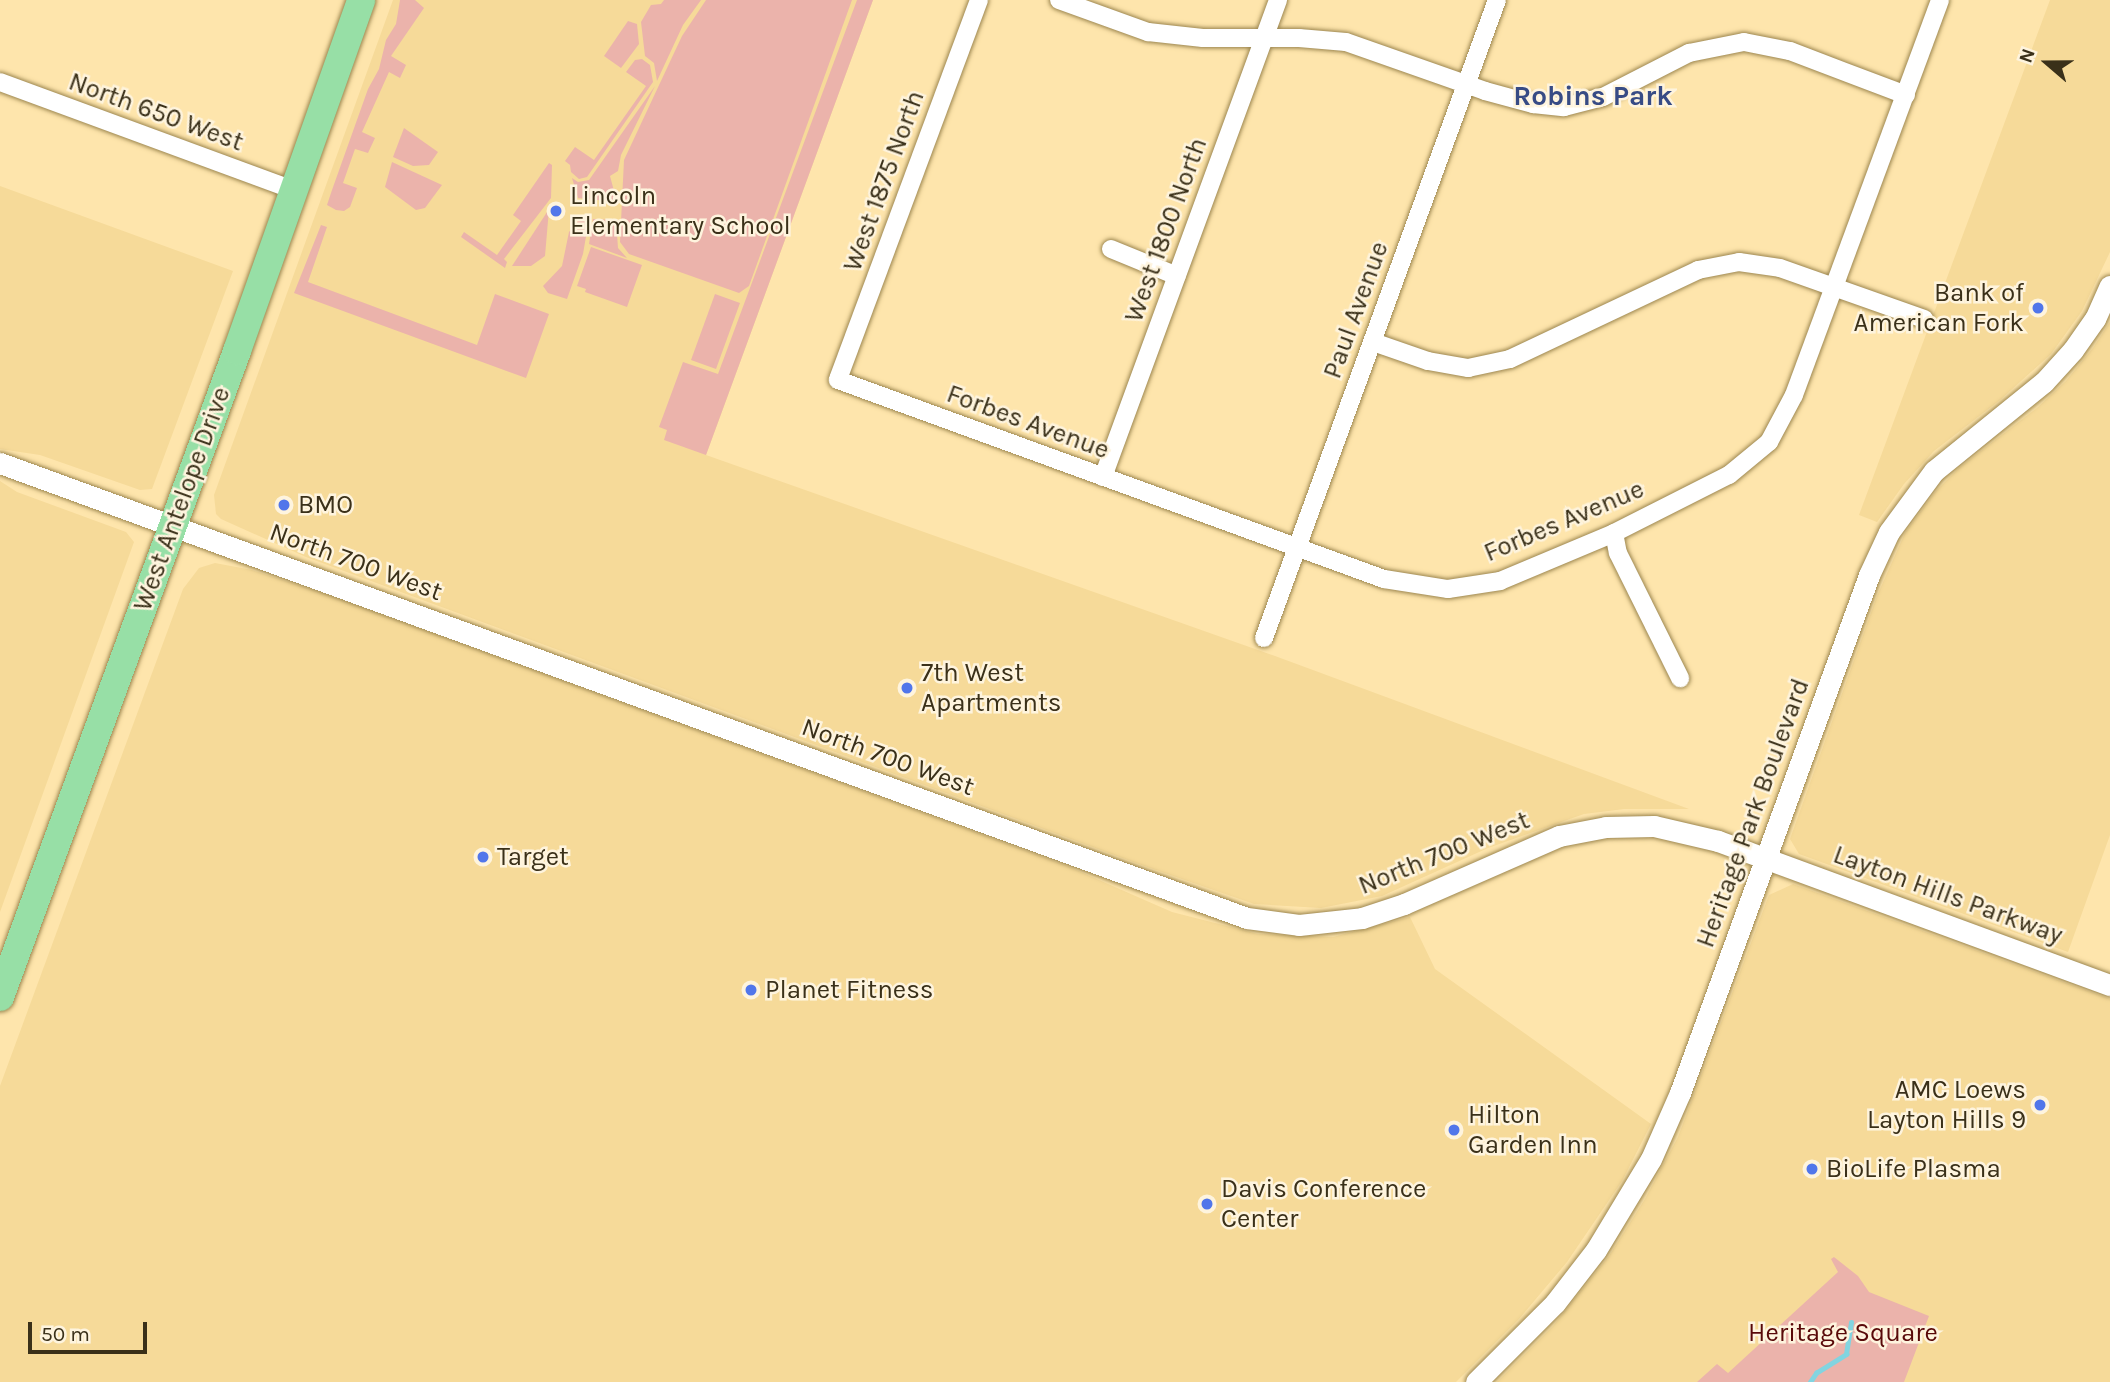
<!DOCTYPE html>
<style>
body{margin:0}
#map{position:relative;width:2110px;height:1382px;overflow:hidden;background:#fee5ac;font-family:Karla,sans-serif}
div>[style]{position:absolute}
.built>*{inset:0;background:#f6da99}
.green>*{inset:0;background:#ebb3ab}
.stream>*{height:4.5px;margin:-2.25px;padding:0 2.25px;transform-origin:2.25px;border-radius:2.25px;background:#82d4e0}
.roads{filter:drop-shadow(0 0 2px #9c864f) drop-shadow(0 0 2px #9c864f)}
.minor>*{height:18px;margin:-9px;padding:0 9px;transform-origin:9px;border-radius:9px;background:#fff}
.tertiary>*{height:21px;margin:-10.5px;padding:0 10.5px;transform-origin:10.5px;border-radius:10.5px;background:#fff}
.primary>*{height:28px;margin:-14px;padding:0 14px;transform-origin:14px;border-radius:14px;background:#97dfa6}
.dots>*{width:19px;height:19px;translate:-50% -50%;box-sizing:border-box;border:4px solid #fef4de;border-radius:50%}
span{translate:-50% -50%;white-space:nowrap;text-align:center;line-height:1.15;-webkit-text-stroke:5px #fef4de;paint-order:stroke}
.street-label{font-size:26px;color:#3a3019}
.poi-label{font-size:26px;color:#3a3019}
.left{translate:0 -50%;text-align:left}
.right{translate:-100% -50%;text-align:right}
.park-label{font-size:26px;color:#590909}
.neighbourhood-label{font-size:28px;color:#374b85;font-weight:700}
.north{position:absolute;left:2012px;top:28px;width:70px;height:70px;-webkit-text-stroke:5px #fef4de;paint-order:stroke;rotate:290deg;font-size:19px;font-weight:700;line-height:28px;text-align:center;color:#3a3019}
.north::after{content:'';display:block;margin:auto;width:24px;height:32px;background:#3a3019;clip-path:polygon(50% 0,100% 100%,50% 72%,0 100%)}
.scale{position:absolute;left:28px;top:1322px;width:119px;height:32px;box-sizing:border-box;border:4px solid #3a3019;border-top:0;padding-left:9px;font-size:21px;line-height:24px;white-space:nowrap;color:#3a3019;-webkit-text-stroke:5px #fef4de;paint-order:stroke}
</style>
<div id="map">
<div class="built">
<i style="clip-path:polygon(393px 0,873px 0,706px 455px,1275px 656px,1689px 809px,1624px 809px,1584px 814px,1488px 848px,1382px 896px,1321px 908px,1254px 904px,1136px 863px,306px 557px,221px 519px,216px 514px,214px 495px)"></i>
<i style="clip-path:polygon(2050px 0,2110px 0,2110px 252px,2082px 311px,2051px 354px,2000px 400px,1934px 451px,1904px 484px,1877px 522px,1859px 515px)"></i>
<i style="clip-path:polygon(0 186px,233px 271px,152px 489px,140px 490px,40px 455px,0 449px)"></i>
<i style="clip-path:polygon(2110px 322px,2110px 835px,2068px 952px,1799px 854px,1790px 839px,1877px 596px,1905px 533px,1936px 491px,1959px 468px,2037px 408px,2066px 381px,2093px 348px)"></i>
<i style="clip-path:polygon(0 481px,17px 492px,126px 532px,134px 542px,0 912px)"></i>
<i style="clip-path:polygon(215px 563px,252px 570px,328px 595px,1067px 866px,1172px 912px,1258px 934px,1333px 937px,1410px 917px,1435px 969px,1651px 1124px,1622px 1181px,1567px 1262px,1519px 1319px,1456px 1382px,0 1382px,0 1086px,183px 589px,199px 568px)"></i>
<i style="clip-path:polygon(1793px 884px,2110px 999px,2110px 1382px,1497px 1382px,1553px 1326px,1609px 1256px,1645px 1199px,1678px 1137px,1769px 895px)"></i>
</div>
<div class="green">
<i style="clip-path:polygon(400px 0,415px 0,424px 8px,391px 56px,406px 65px,400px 78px,389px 72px,362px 132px,375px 138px,368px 153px,355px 149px,343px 183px,357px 188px,350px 207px,344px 211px,336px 210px,327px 205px,332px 190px,368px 89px,379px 69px,386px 40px,396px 24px)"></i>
<i style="clip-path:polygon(664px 0,701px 0,683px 25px,657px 81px,654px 63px,645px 56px,641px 22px,651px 5px,661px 4px)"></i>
<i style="clip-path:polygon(706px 0,852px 0,749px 286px,739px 293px,629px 254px,620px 242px,624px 160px,682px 36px)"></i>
<i style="clip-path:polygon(857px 0,873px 0,706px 455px,664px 440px,667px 430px,659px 427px,683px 362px,718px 374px)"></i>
<i style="clip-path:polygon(628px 21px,637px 24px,639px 44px,621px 68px,604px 56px)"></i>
<i style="clip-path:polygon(642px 59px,650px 65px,653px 82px,587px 177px,579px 179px,571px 172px,570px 165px,565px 161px,575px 147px,594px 160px,646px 86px,626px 72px,635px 60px)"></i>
<i style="clip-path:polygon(655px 86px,621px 155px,618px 171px,610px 176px,617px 202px,578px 198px,572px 178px,578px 182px,589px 180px)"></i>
<i style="clip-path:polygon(404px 128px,438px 152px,429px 165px,413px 166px,393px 157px)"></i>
<i style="clip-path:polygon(392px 162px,442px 185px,425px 208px,416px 210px,385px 187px)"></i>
<i style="clip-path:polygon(549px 163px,552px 165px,551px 198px,504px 259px,507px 262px,505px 268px,461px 237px,464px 232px,497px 255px,521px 221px,513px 215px)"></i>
<i style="clip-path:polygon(549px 209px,545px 256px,531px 266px,512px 266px)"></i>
<i style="clip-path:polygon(589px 219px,583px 254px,567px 299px,548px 293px,543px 286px,562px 266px,569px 232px,578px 221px)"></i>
<i style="clip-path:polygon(593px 219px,616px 220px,618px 248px,627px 258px,589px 244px)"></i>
<i style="clip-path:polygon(321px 225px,327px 227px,308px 282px,477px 345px,495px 294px,549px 314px,526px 378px,294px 293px)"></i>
<i style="clip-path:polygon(591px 247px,642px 265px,627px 307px,585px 292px,586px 289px,577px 286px)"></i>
<i style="clip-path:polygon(715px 294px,740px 303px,716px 369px,691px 360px)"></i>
<i style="clip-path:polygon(1834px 1257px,1858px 1276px,1869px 1292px,1929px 1316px,1904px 1382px,1697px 1382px,1717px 1364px,1728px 1373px,1838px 1272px,1831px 1259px)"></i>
</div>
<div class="stream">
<i style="left:1810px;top:1382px;width:11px;rotate:-56deg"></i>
<i style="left:1816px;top:1373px;width:36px;rotate:-32deg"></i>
<i style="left:1846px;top:1354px;width:32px;rotate:-81deg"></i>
</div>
<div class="roads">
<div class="minor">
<i style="left:979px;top:0;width:405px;rotate:110.4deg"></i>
<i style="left:838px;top:380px;width:581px;rotate:20.03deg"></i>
<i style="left:1384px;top:579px;width:65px;rotate:8.9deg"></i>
<i style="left:1448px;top:589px;width:53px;rotate:-8.7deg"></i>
<i style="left:1500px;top:581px;width:124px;rotate:-22.8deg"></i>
<i style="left:1614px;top:533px;width:129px;rotate:-26.8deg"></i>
<i style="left:1729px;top:475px;width:52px;rotate:-39.5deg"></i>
<i style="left:1769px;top:442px;width:53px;rotate:-62deg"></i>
<i style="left:1794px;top:395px;width:421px;rotate:-69.7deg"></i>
<i style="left:1059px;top:0;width:95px;rotate:19.8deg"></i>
<i style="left:1148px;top:32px;width:55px;rotate:6.2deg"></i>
<i style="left:1203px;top:38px;width:96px"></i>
<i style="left:1299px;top:38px;width:47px;rotate:4.9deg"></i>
<i style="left:1346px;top:42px;width:147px;rotate:19.4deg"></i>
<i style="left:1485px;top:91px;width:50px;rotate:15.2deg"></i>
<i style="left:1533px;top:104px;width:31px;rotate:6deg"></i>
<i style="left:1564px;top:107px;width:40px;rotate:-14.4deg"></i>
<i style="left:1603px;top:97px;width:97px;rotate:-27.1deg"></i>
<i style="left:1689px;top:53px;width:56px;rotate:-11.3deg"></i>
<i style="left:1744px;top:42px;width:47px;rotate:11.1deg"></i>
<i style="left:1790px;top:51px;width:124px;rotate:20.8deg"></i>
<i style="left:0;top:82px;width:312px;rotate:20.2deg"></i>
<i style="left:1111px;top:249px;width:71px;rotate:22.2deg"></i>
<i style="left:1373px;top:342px;width:58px;rotate:19.1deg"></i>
<i style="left:1428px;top:361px;width:41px;rotate:9.9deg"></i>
<i style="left:1468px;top:368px;width:43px;rotate:-12.1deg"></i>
<i style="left:1510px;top:359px;width:208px;rotate:-25.3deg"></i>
<i style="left:1698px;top:270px;width:42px;rotate:-11deg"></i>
<i style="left:1739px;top:262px;width:41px;rotate:8.3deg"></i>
<i style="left:1780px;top:268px;width:153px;rotate:19.5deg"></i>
<i style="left:1103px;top:477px;width:508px;rotate:-69.85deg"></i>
<i style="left:1614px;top:533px;width:20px;rotate:79deg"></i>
<i style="left:1618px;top:553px;width:140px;rotate:63.6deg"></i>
<i style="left:1264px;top:638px;width:679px;rotate:-69.94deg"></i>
</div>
<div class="tertiary">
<i style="left:0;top:463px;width:1327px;rotate:20.05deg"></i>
<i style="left:1247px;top:918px;width:52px;rotate:7.7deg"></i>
<i style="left:1299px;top:925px;width:63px;rotate:-6.3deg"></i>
<i style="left:1362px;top:918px;width:44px;rotate:-18.4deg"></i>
<i style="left:1404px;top:904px;width:169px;rotate:-23.7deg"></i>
<i style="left:1559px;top:836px;width:48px;rotate:-10.8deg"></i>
<i style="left:1606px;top:827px;width:48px;rotate:-1.2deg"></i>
<i style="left:1654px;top:826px;width:66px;rotate:13.2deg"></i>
<i style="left:1718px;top:841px;width:418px;rotate:20.2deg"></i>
<i style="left:1476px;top:1382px;width:112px;rotate:-45deg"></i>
<i style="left:1555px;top:1303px;width:67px;rotate:-52.3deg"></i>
<i style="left:1596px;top:1250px;width:106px;rotate:-58.9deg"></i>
<i style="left:1651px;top:1159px;width:72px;rotate:-66.3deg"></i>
<i style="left:1680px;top:1093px;width:551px;rotate:-69.95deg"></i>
<i style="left:1869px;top:575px;width:47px;rotate:-65.1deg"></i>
<i style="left:1889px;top:532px;width:76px;rotate:-53.6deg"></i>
<i style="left:1934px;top:471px;width:141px;rotate:-39deg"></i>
<i style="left:2044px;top:382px;width:43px;rotate:-47.8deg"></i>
<i style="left:2073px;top:350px;width:38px;rotate:-55deg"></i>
<i style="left:2095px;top:319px;width:36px;rotate:-66deg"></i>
</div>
<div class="primary">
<i style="left:0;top:997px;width:688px;rotate:-69.85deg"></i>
<i style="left:237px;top:351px;width:372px;rotate:-70.5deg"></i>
</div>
</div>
<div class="dots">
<i style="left:556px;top:211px;background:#5176ea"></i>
<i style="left:2038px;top:308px;background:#5176ea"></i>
<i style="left:284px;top:505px;background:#5176ea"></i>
<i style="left:907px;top:688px;background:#5176ea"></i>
<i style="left:483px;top:857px;background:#5176ea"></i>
<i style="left:751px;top:990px;background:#5176ea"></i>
<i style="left:2040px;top:1105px;background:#5176ea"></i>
<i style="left:1454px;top:1130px;background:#5176ea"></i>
<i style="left:1812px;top:1169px;background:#5176ea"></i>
<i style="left:1207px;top:1204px;background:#5176ea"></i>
</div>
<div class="street-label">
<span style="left:156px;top:112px;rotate:20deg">North 650 West</span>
<span style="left:884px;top:181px;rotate:-70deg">West 1875 North</span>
<span style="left:1166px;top:230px;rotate:-70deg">West 1800 North</span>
<span style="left:1356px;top:310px;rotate:-70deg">Paul Avenue</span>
<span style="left:1028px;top:422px;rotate:20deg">Forbes Avenue</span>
<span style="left:182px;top:499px;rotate:-70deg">West Antelope Drive</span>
<span style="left:1564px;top:521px;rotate:-23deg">Forbes Avenue</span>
<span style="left:356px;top:562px;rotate:20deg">North 700 West</span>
<span style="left:888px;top:757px;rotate:20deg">North 700 West</span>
<span style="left:1753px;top:813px;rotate:-70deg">Heritage Park Boulevard</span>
<span style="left:1444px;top:853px;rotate:-22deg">North 700 West</span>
<span style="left:1948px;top:895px;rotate:20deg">Layton Hills Parkway</span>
</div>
<div class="poi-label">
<span class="left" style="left:570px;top:211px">Lincoln<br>Elementary School</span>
<span class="right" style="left:2024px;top:308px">Bank of<br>American Fork</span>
<span class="left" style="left:298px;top:505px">BMO</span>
<span class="left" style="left:921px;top:688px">7th West<br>Apartments</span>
<span class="left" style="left:497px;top:857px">Target</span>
<span class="left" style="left:765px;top:990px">Planet Fitness</span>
<span class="right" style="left:2026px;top:1105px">AMC Loews<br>Layton Hills 9</span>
<span class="left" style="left:1468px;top:1130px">Hilton<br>Garden Inn</span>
<span class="left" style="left:1826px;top:1169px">BioLife Plasma</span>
<span class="left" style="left:1221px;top:1204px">Davis Conference<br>Center</span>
</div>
<div class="park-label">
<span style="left:1843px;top:1333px">Heritage Square</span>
</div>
<div class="neighbourhood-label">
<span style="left:1593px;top:96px">Robins Park</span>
</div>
<div class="north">N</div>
<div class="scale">50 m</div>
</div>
